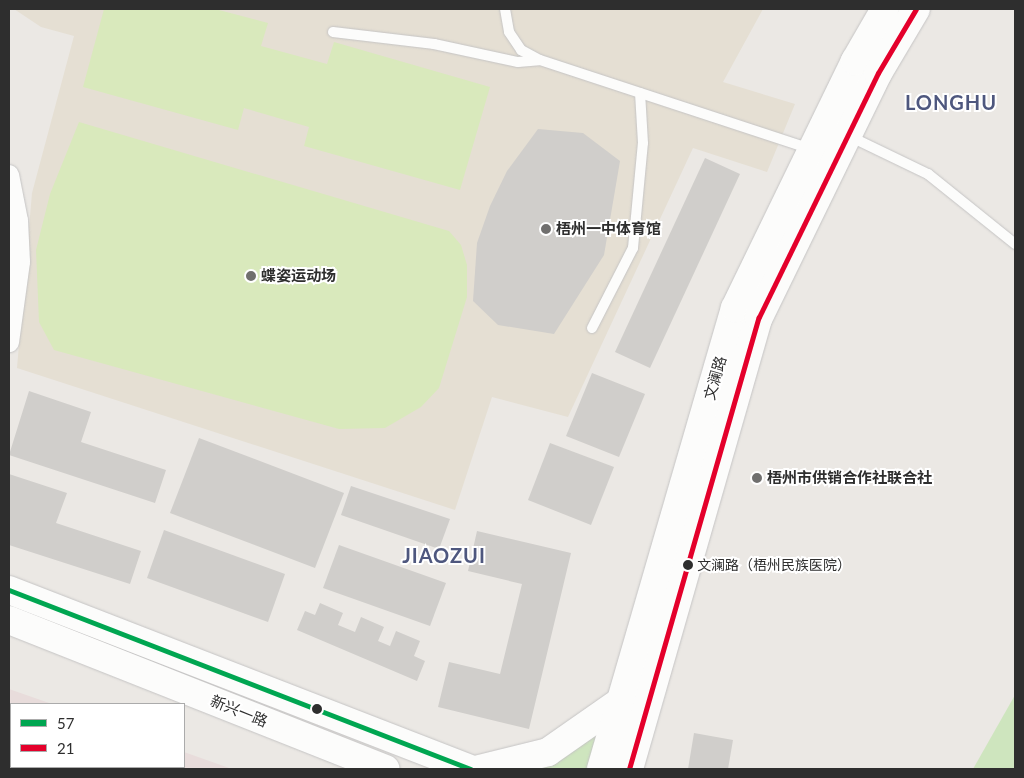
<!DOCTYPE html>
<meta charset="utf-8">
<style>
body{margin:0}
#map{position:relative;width:1024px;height:778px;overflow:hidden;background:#ebe8e4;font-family:Lato,"Noto Sans SC",sans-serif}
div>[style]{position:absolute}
.education>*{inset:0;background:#e5dfd3}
.medical>*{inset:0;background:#e8dcdb}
.green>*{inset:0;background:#cee5be}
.pitch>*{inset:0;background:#d9e9bc}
.building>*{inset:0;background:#d0cecb}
.roads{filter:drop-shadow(0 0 1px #c5c4c4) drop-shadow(0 0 1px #c5c4c4)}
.lane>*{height:10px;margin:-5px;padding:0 5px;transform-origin:5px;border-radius:5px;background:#fcfcfb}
.street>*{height:20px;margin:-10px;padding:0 10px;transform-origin:10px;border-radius:10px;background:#fcfcfb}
.secondary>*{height:28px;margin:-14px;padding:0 14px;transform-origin:14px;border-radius:14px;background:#fcfcfb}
.bus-1>*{height:5px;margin:-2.5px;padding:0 2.5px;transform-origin:2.5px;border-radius:2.5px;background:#00a651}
.bus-2>*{height:5px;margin:-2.5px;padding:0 2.5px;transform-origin:2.5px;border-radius:2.5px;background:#e4002b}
.dots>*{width:14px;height:14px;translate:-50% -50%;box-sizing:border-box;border:2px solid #fff;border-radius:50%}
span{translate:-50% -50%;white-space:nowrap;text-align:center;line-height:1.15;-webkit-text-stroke:4px #fff;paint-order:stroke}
.bus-label{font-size:14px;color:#2e2e2e}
.left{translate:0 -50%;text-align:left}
.poi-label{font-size:15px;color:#2e2e2e;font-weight:700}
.street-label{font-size:15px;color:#2e2e2e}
.district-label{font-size:20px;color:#4e577e;font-weight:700;letter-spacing:1px}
.frame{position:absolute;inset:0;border:10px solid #2e2e2e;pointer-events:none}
.legend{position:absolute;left:10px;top:703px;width:175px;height:65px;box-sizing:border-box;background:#fff;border:1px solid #ababab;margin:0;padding:6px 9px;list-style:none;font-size:15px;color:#2e2e2e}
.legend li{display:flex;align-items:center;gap:10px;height:25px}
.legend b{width:25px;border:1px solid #ababab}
</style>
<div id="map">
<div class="education">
<i style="clip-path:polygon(14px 9px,763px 9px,723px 82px,795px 104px,767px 172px,693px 148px,568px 417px,492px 397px,455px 510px,17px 368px,32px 193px,74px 36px,41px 27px)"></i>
</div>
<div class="medical">
<i style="clip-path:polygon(9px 689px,52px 704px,11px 704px,11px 767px,184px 767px,184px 752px,232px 769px,9px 769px)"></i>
</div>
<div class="green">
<i style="clip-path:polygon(1015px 695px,1015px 769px,973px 769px)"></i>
<i style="clip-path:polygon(597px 733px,591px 769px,519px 769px)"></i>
</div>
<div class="pitch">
<i style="clip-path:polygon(104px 9px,215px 9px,268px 23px,261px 46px,327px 64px,334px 42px,490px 87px,460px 190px,304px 146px,309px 127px,244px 108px,238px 130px,83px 87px)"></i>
<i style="clip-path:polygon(79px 122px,449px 231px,461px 245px,467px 265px,467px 297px,439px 388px,421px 407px,385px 428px,339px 429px,54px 350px,39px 322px,36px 250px,50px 194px)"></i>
</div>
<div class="building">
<i style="clip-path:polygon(538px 129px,583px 133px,620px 161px,604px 255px,554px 334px,498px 325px,473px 301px,477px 243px,490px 206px,507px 171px)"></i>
<i style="clip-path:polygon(705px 158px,740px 174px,650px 368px,615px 352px)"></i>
<i style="clip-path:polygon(592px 373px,645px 394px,619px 457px,566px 436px)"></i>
<i style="clip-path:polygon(29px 391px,91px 412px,81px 442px,166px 470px,155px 503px,9px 455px)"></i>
<i style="clip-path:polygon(199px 438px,344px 493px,315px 568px,170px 513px)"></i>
<i style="clip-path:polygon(550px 443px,614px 467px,591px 525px,528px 500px)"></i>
<i style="clip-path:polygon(9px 474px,67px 493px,56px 523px,141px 551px,130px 584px,9px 545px)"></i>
<i style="clip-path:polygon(351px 486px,450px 519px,439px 549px,341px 515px)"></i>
<i style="clip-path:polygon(164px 530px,285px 574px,268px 622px,147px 578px)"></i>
<i style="clip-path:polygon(477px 531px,571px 553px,529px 729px,438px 707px,449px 662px,500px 674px,522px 584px,468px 571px)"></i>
<i style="clip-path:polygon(339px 545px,446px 583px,430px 626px,323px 588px)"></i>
<i style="clip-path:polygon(320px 603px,343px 613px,338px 625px,355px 632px,361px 617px,384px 627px,378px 641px,390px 646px,396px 631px,420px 641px,414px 656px,425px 661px,417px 681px,297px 630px,305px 611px,315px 615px)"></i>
<i style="clip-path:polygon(9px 731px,11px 767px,92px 769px,9px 769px)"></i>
<i style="clip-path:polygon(694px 733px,733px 740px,728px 769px,688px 769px)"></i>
</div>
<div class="roads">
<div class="lane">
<i style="left:505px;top:9px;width:23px;rotate:80deg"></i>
<i style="left:509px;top:32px;width:22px;rotate:56deg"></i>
<i style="left:521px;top:50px;width:21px;rotate:28deg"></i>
<i style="left:540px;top:60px;width:285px;rotate:18.2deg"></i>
<i style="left:333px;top:32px;width:102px;rotate:6.8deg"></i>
<i style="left:434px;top:44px;width:86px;rotate:12.1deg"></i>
<i style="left:518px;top:62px;width:21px;rotate:-5deg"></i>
<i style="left:849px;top:136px;width:88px;rotate:25.7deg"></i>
<i style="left:928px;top:174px;width:112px;rotate:38.8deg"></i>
<i style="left:592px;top:328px;width:90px;rotate:-62.9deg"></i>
<i style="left:633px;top:248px;width:105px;rotate:-84.6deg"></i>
<i style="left:643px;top:143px;width:50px;rotate:-93.4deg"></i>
</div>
<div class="street">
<i style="left:9px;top:175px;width:47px;rotate:78.9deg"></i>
<i style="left:18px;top:221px;width:41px;rotate:87.2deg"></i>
<i style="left:20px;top:262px;width:81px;rotate:97.8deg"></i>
</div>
<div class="secondary">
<i style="left:9px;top:590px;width:495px;rotate:21.2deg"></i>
<i style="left:9px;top:620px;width:405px;rotate:21.6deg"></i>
<i style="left:479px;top:769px;width:71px;rotate:-13.8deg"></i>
<i style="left:548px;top:752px;width:89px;rotate:-34.9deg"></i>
<i style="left:601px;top:769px;width:480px;rotate:-73.8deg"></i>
<i style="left:735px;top:308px;width:275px;rotate:-64.1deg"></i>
<i style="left:855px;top:61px;width:60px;rotate:-60deg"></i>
<i style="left:629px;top:769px;width:470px;rotate:-74deg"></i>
<i style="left:759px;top:317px;width:271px;rotate:-64deg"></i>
<i style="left:878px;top:73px;width:74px;rotate:-59.3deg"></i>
</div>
</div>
<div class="bus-1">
<i style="left:9px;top:590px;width:495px;rotate:21.2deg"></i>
</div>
<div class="bus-2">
<i style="left:629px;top:769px;width:470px;rotate:-74deg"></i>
<i style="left:759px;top:317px;width:271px;rotate:-64deg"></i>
<i style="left:878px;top:73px;width:74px;rotate:-59.3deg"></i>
</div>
<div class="dots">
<i style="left:546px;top:229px;background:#706f6e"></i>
<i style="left:251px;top:276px;background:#706f6e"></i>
<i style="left:757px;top:478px;background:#706f6e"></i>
<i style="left:688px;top:565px;background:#2e2e2e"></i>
<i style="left:317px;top:709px;background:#2e2e2e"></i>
</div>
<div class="bus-label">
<span class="left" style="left:697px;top:565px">文澜路（梧州民族医院）</span>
</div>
<div class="poi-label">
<span class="left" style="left:556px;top:229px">梧州一中体育馆</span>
<span class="left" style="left:261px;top:276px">蝶姿运动场</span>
<span class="left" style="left:767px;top:478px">梧州市供销合作社联合社</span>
</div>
<div class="street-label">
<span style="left:715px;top:378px;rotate:-74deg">文澜路</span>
<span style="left:239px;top:711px;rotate:22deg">新兴一路</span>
</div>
<div class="district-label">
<span style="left:951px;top:102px">LONGHU</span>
<span style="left:444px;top:555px">JIAOZUI</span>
</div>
<div class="frame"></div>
<ul class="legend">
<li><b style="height:6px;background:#00a651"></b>57</li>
<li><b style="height:6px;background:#e4002b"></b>21</li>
</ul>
</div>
